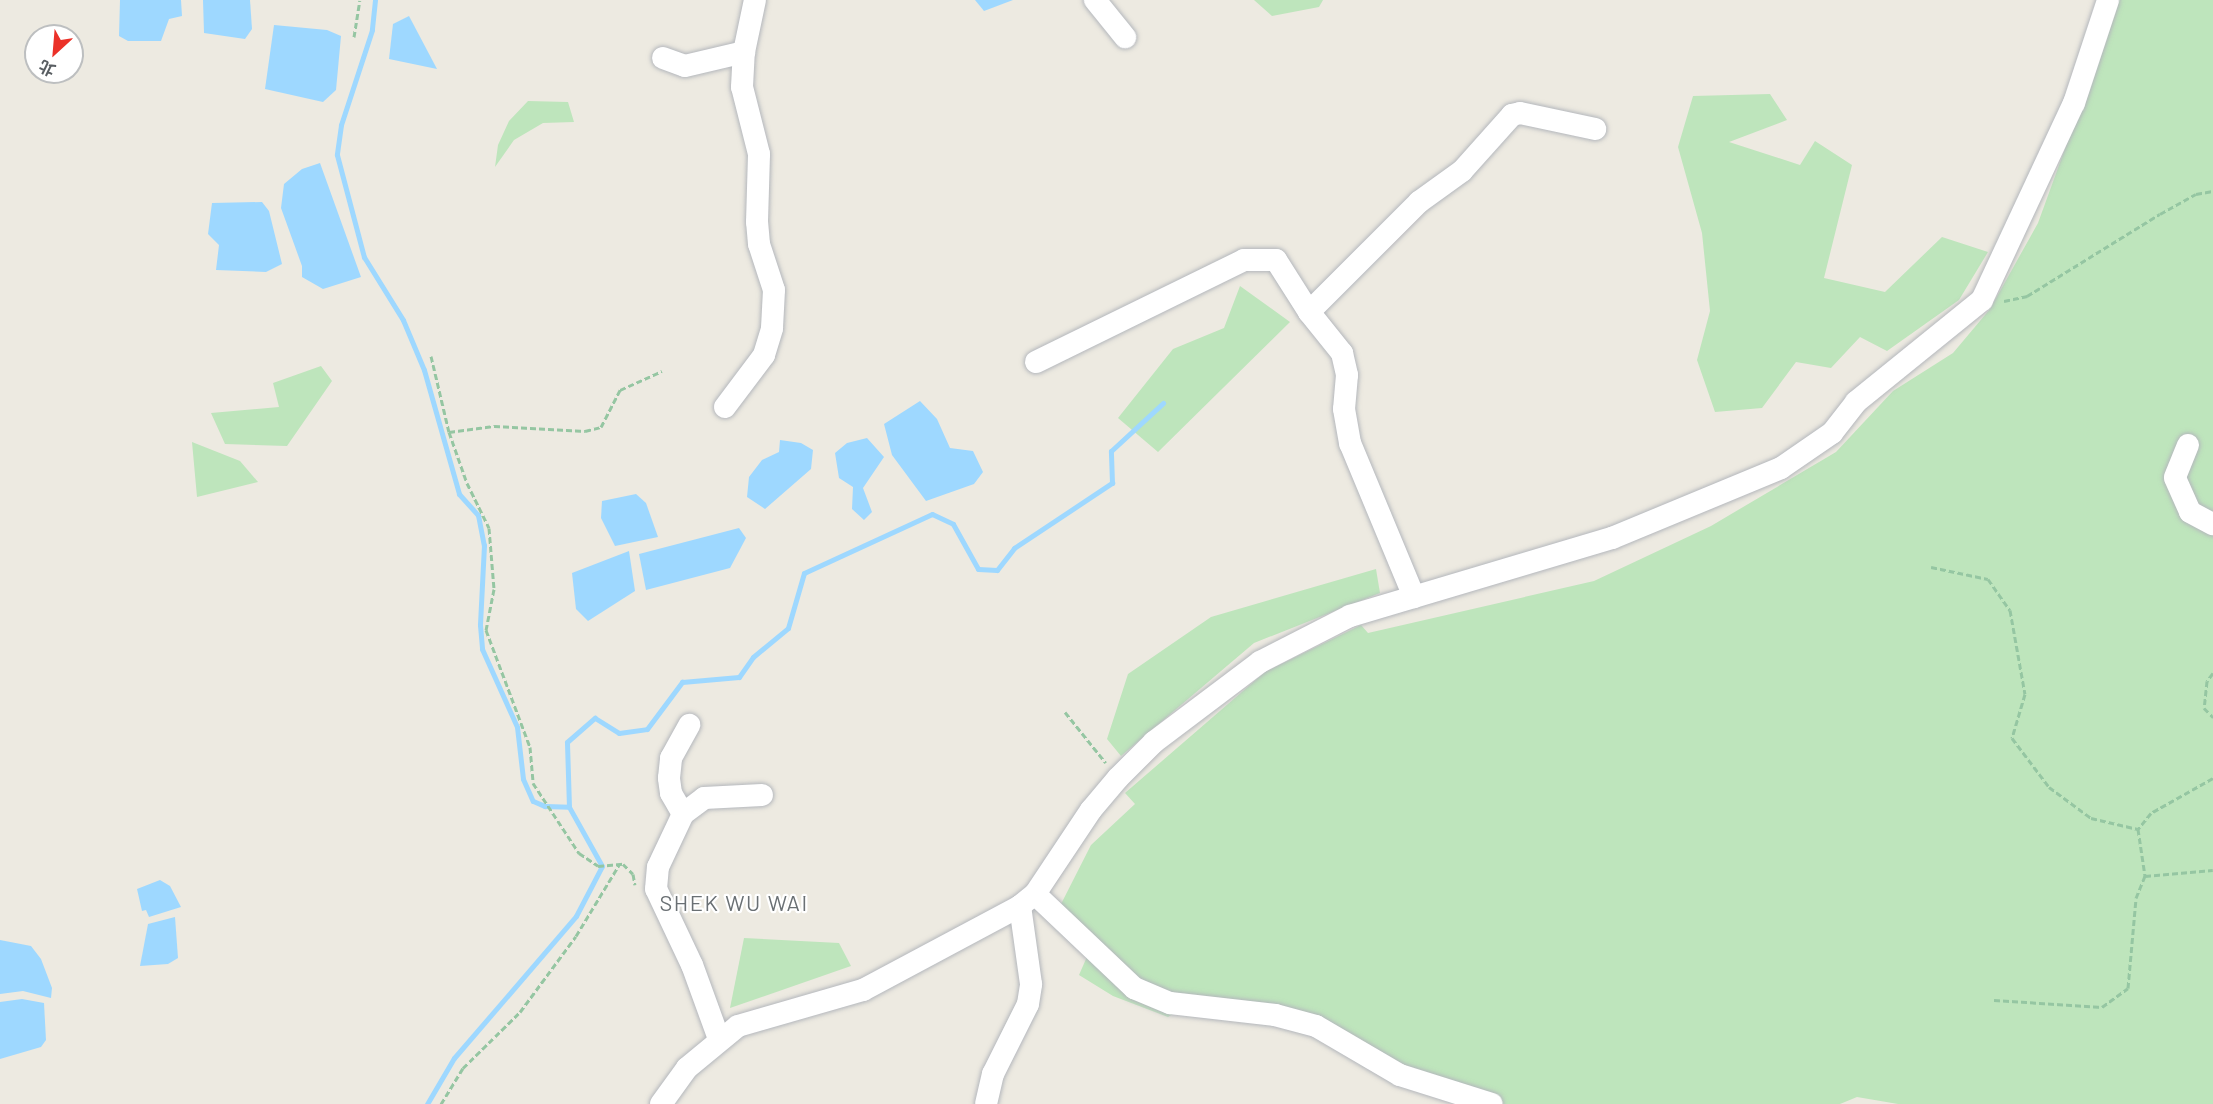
<!DOCTYPE html>
<meta charset="utf-8">
<style>
body{margin:0}
#map{position:relative;width:2213px;height:1104px;overflow:hidden;background:#edeae1;font-family:Barlow,"Noto Sans TC",sans-serif}
div>[style]{position:absolute}
.green>*{inset:0;background:#bee5bc}
.water>*{inset:0;background:#9ed8ff}
.stream>*{height:5px;margin:-2.5px;padding:0 2.5px;transform-origin:2.5px;border-radius:2.5px;background:#9ed8ff}
.path>*{height:3px;margin-top:-1.5px;transform-origin:0;background:repeating-linear-gradient(90deg,#95c6a2 0 6px,transparent 0 9px)}
.roads{filter:drop-shadow(0 0 2px #b4b7bc) drop-shadow(0 0 2px #b4b7bc)}
.minor>*{height:22px;margin:-11px;padding:0 11px;transform-origin:11px;border-radius:11px;background:#fff}
span{translate:-50% -50%;white-space:nowrap;text-align:center;line-height:1.15;-webkit-text-stroke:4.5px #fff;paint-order:stroke}
.quarter-label{font-size:22px;color:#6a7074;letter-spacing:1.5px}
.north{position:absolute;left:24px;top:24px;width:60px;height:60px;box-sizing:border-box;background:#fff;border:2px solid #bdbfc0;border-radius:50%;rotate:206deg;font-size:16px;font-weight:700;line-height:24px;text-align:center;color:#595e62}
.north::after{content:'';display:block;margin:auto;width:21px;height:27px;background:#eb3128;clip-path:polygon(50% 0,100% 100%,50% 72%,0 100%)}
</style>
<div id="map">
<div class="green">
<i style="clip-path:polygon(1254px 0,1323px 0,1319px 7px,1272px 16px)"></i>
<i style="clip-path:polygon(2119px 0,2213px 0,2213px 1104px,1898px 1104px,1857px 1097px,1840px 1104px,1500px 1104px,1415px 1078px,1295px 1012px,1194px 1001px,1168px 1017px,1113px 996px,1079px 975px,1093px 943px,1059px 908px,1091px 845px,1135px 804px,1125px 793px,1265px 672px,1361px 625px,1368px 633px,1594px 581px,1711px 526px,1836px 452px,1893px 391px,1953px 353px,1990px 309px,2038px 223px)"></i>
<i style="clip-path:polygon(1770px 94px,1787px 120px,1729px 142px,1800px 165px,1815px 141px,1852px 165px,1824px 278px,1885px 292px,1942px 237px,1988px 252px,1959px 300px,1887px 351px,1860px 337px,1831px 368px,1796px 362px,1762px 408px,1715px 412px,1697px 360px,1710px 311px,1702px 233px,1678px 147px,1693px 96px)"></i>
<i style="clip-path:polygon(528px 101px,568px 102px,574px 122px,543px 123px,514px 140px,495px 167px,498px 145px,509px 121px)"></i>
<i style="clip-path:polygon(1240px 286px,1290px 322px,1158px 452px,1118px 418px,1173px 349px,1224px 328px)"></i>
<i style="clip-path:polygon(321px 366px,332px 381px,287px 446px,225px 444px,211px 413px,279px 407px,273px 383px)"></i>
<i style="clip-path:polygon(192px 442px,240px 461px,258px 482px,197px 497px)"></i>
<i style="clip-path:polygon(1376px 569px,1380px 593px,1254px 643px,1121px 756px,1107px 739px,1128px 674px,1211px 617px)"></i>
<i style="clip-path:polygon(744px 938px,839px 943px,851px 966px,730px 1008px)"></i>
</div>
<div class="water">
<i style="clip-path:polygon(120px 0,181px 0,182px 16px,169px 19px,161px 41px,128px 41px,119px 36px)"></i>
<i style="clip-path:polygon(203px 0,250px 0,252px 29px,245px 39px,204px 33px)"></i>
<i style="clip-path:polygon(975px 0,1013px 0,984px 11px)"></i>
<i style="clip-path:polygon(409px 16px,437px 69px,389px 59px,393px 24px)"></i>
<i style="clip-path:polygon(274px 25px,327px 30px,341px 36px,336px 90px,323px 102px,265px 89px)"></i>
<i style="clip-path:polygon(320px 163px,361px 277px,323px 289px,302px 277px,302px 266px,281px 208px,284px 184px,302px 169px)"></i>
<i style="clip-path:polygon(262px 202px,269px 211px,282px 264px,266px 272px,216px 270px,219px 245px,208px 234px,212px 203px)"></i>
<i style="clip-path:polygon(920px 401px,937px 419px,950px 448px,973px 451px,983px 472px,974px 484px,926px 501px,892px 455px,884px 424px)"></i>
<i style="clip-path:polygon(867px 438px,884px 457px,863px 488px,872px 512px,864px 520px,852px 509px,853px 487px,839px 478px,835px 453px,847px 443px)"></i>
<i style="clip-path:polygon(780px 440px,801px 443px,813px 450px,811px 469px,765px 509px,747px 497px,749px 477px,762px 460px,779px 452px)"></i>
<i style="clip-path:polygon(636px 494px,646px 503px,658px 537px,615px 546px,601px 518px,602px 501px)"></i>
<i style="clip-path:polygon(739px 528px,746px 538px,730px 568px,646px 590px,639px 554px)"></i>
<i style="clip-path:polygon(629px 551px,635px 591px,588px 621px,576px 609px,572px 573px)"></i>
<i style="clip-path:polygon(160px 880px,170px 886px,181px 907px,149px 917px,146px 910px,142px 911px,137px 889px)"></i>
<i style="clip-path:polygon(175px 917px,178px 958px,168px 964px,140px 966px,148px 924px)"></i>
<i style="clip-path:polygon(0 940px,31px 946px,41px 959px,52px 988px,51px 998px,23px 991px,0 994px)"></i>
<i style="clip-path:polygon(22px 999px,44px 1003px,46px 1040px,41px 1047px,0 1059px,0 1002px)"></i>
</div>
<div class="stream">
<i style="left:375px;top:0;width:30px;rotate:96deg"></i>
<i style="left:372px;top:30px;width:100px;rotate:108.1deg"></i>
<i style="left:341px;top:125px;width:30px;rotate:98deg"></i>
<i style="left:337px;top:155px;width:106px;rotate:75.2deg"></i>
<i style="left:364px;top:257px;width:74px;rotate:58.2deg"></i>
<i style="left:403px;top:320px;width:54px;rotate:67.2deg"></i>
<i style="left:424px;top:370px;width:129px;rotate:74.2deg"></i>
<i style="left:459px;top:494px;width:28px;rotate:48deg"></i>
<i style="left:478px;top:515px;width:31px;rotate:79deg"></i>
<i style="left:484px;top:545px;width:80px;rotate:92.9deg"></i>
<i style="left:480px;top:625px;width:24px;rotate:85deg"></i>
<i style="left:482px;top:649px;width:85px;rotate:65.8deg"></i>
<i style="left:517px;top:727px;width:52px;rotate:83.4deg"></i>
<i style="left:523px;top:779px;width:24px;rotate:66deg"></i>
<i style="left:533px;top:801px;width:13px;rotate:23deg"></i>
<i style="left:545px;top:806px;width:24px;rotate:2deg"></i>
<i style="left:427px;top:1104px;width:53px;rotate:-59.6deg"></i>
<i style="left:454px;top:1058px;width:187px;rotate:-49.3deg"></i>
<i style="left:576px;top:916px;width:56px;rotate:-62.5deg"></i>
<i style="left:602px;top:866px;width:68px;rotate:-119.2deg"></i>
<i style="left:569px;top:807px;width:65px;rotate:-91.8deg"></i>
<i style="left:567px;top:742px;width:37px;rotate:-41deg"></i>
<i style="left:595px;top:718px;width:28px;rotate:32deg"></i>
<i style="left:619px;top:733px;width:28px;rotate:-8deg"></i>
<i style="left:647px;top:729px;width:59px;rotate:-53.3deg"></i>
<i style="left:682px;top:682px;width:57px;rotate:-5deg"></i>
<i style="left:739px;top:677px;width:24px;rotate:-55deg"></i>
<i style="left:753px;top:657px;width:45px;rotate:-39.6deg"></i>
<i style="left:788px;top:628px;width:57px;rotate:-73.8deg"></i>
<i style="left:804px;top:573px;width:141px;rotate:-24.7deg"></i>
<i style="left:932px;top:514px;width:23px;rotate:25deg"></i>
<i style="left:953px;top:524px;width:51px;rotate:60.9deg"></i>
<i style="left:978px;top:569px;width:19px;rotate:3deg"></i>
<i style="left:997px;top:570px;width:28px;rotate:-52deg"></i>
<i style="left:1014px;top:548px;width:118px;rotate:-33.6deg"></i>
<i style="left:1112px;top:483px;width:32px;rotate:-92deg"></i>
<i style="left:1111px;top:451px;width:71px;rotate:-42.7deg"></i>
</div>
<div class="path">
<i style="left:354px;top:37px;width:37px;rotate:-81deg"></i>
<i style="left:2004px;top:301px;width:24px;rotate:-12deg"></i>
<i style="left:2027px;top:296px;width:156px;rotate:-31.7deg"></i>
<i style="left:2160px;top:214px;width:41px;rotate:-29.1deg"></i>
<i style="left:2196px;top:194px;width:17px;rotate:-10deg"></i>
<i style="left:431px;top:356px;width:78px;rotate:76.7deg"></i>
<i style="left:449px;top:432px;width:54px;rotate:70.6deg"></i>
<i style="left:467px;top:483px;width:50px;rotate:63.9deg"></i>
<i style="left:489px;top:528px;width:61px;rotate:85.3deg"></i>
<i style="left:494px;top:589px;width:42px;rotate:101deg"></i>
<i style="left:486px;top:630px;width:125px;rotate:69.4deg"></i>
<i style="left:530px;top:747px;width:36px;rotate:85deg"></i>
<i style="left:533px;top:783px;width:84px;rotate:56.7deg"></i>
<i style="left:579px;top:853px;width:23px;rotate:34deg"></i>
<i style="left:598px;top:866px;width:25px;rotate:-5deg"></i>
<i style="left:623px;top:864px;width:14px;rotate:45deg"></i>
<i style="left:633px;top:874px;width:11px;rotate:80deg"></i>
<i style="left:449px;top:432px;width:45px;rotate:-7.6deg"></i>
<i style="left:494px;top:426px;width:91px;rotate:3.1deg"></i>
<i style="left:585px;top:431px;width:16px;rotate:-14deg"></i>
<i style="left:601px;top:427px;width:42px;rotate:-62.8deg"></i>
<i style="left:620px;top:390px;width:46px;rotate:-24.3deg"></i>
<i style="left:1931px;top:567px;width:58px;rotate:11.9deg"></i>
<i style="left:1988px;top:579px;width:38px;rotate:55deg"></i>
<i style="left:2010px;top:610px;width:85px;rotate:79.9deg"></i>
<i style="left:2025px;top:694px;width:46px;rotate:106.5deg"></i>
<i style="left:2012px;top:738px;width:61px;rotate:52.9deg"></i>
<i style="left:2049px;top:787px;width:52px;rotate:36.4deg"></i>
<i style="left:2091px;top:818px;width:48px;rotate:13.2deg"></i>
<i style="left:2213px;top:673px;width:10px;rotate:127deg"></i>
<i style="left:2207px;top:681px;width:27px;rotate:96deg"></i>
<i style="left:2204px;top:708px;width:13px;rotate:45deg"></i>
<i style="left:1065px;top:712px;width:65px;rotate:51.2deg"></i>
<i style="left:2213px;top:778px;width:71px;rotate:150.6deg"></i>
<i style="left:2151px;top:813px;width:21px;rotate:129deg"></i>
<i style="left:2138px;top:829px;width:48px;rotate:81.5deg"></i>
<i style="left:2145px;top:876px;width:68px;rotate:-5deg"></i>
<i style="left:1994px;top:1000px;width:108px;rotate:3.7deg"></i>
<i style="left:2102px;top:1007px;width:32px;rotate:-36deg"></i>
<i style="left:2128px;top:988px;width:90px;rotate:-84.9deg"></i>
<i style="left:2136px;top:898px;width:24px;rotate:-68deg"></i>
<i style="left:441px;top:1104px;width:42px;rotate:-58.6deg"></i>
<i style="left:463px;top:1068px;width:80px;rotate:-44.5deg"></i>
<i style="left:520px;top:1012px;width:94px;rotate:-53.6deg"></i>
<i style="left:576px;top:936px;width:83px;rotate:-58.8deg"></i>
</div>
<div class="roads">
<div class="minor">
<i style="left:1095px;top:0;width:48px;rotate:51deg"></i>
<i style="left:663px;top:58px;width:23px;rotate:20deg"></i>
<i style="left:685px;top:66px;width:61px;rotate:-13.3deg"></i>
<i style="left:1309px;top:312px;width:156px;rotate:-45deg"></i>
<i style="left:1419px;top:202px;width:53px;rotate:-35.8deg"></i>
<i style="left:1462px;top:171px;width:75px;rotate:-48.2deg"></i>
<i style="left:1512px;top:115px;width:8px;rotate:-14deg"></i>
<i style="left:1520px;top:113px;width:77px;rotate:12deg"></i>
<i style="left:1036px;top:362px;width:232px;rotate:-26.1deg"></i>
<i style="left:1244px;top:260px;width:32px"></i>
<i style="left:1276px;top:260px;width:62px;rotate:57.6deg"></i>
<i style="left:1309px;top:312px;width:53px;rotate:51.2deg"></i>
<i style="left:1342px;top:353px;width:23px;rotate:77deg"></i>
<i style="left:1347px;top:375px;width:34px;rotate:95deg"></i>
<i style="left:1344px;top:409px;width:35px;rotate:80deg"></i>
<i style="left:1350px;top:443px;width:167px;rotate:67.4deg"></i>
<i style="left:725px;top:407px;width:65px;rotate:-53.1deg"></i>
<i style="left:764px;top:355px;width:28px;rotate:-73deg"></i>
<i style="left:772px;top:328px;width:38px;rotate:-87deg"></i>
<i style="left:774px;top:290px;width:48px;rotate:-108.1deg"></i>
<i style="left:759px;top:244px;width:22px;rotate:-95deg"></i>
<i style="left:757px;top:222px;width:68px;rotate:-88.3deg"></i>
<i style="left:759px;top:154px;width:69px;rotate:-104.2deg"></i>
<i style="left:742px;top:87px;width:35px;rotate:-87deg"></i>
<i style="left:744px;top:52px;width:53px;rotate:-78.1deg"></i>
<i style="left:2188px;top:445px;width:35px;rotate:112deg"></i>
<i style="left:2175px;top:478px;width:37px;rotate:66deg"></i>
<i style="left:2190px;top:512px;width:26px;rotate:28deg"></i>
<i style="left:683px;top:814px;width:24px;rotate:-120deg"></i>
<i style="left:671px;top:793px;width:15px;rotate:-98deg"></i>
<i style="left:669px;top:778px;width:20px;rotate:-84deg"></i>
<i style="left:671px;top:758px;width:38px;rotate:-61deg"></i>
<i style="left:1035px;top:894px;width:137px;rotate:43.5deg"></i>
<i style="left:1134px;top:988px;width:39px;rotate:23deg"></i>
<i style="left:1170px;top:1003px;width:106px;rotate:6.5deg"></i>
<i style="left:1275px;top:1015px;width:42px;rotate:15deg"></i>
<i style="left:1316px;top:1026px;width:97px;rotate:30.3deg"></i>
<i style="left:1400px;top:1075px;width:96px;rotate:17.5deg"></i>
<i style="left:719px;top:1039px;width:79px;rotate:-110deg"></i>
<i style="left:692px;top:965px;width:84px;rotate:-115.3deg"></i>
<i style="left:656px;top:889px;width:22px;rotate:-85deg"></i>
<i style="left:658px;top:867px;width:59px;rotate:-64.7deg"></i>
<i style="left:683px;top:814px;width:26px;rotate:-37deg"></i>
<i style="left:704px;top:798px;width:58px;rotate:-3deg"></i>
<i style="left:661px;top:1104px;width:44px;rotate:-54.2deg"></i>
<i style="left:687px;top:1068px;width:66px;rotate:-39.5deg"></i>
<i style="left:738px;top:1026px;width:130px;rotate:-16.1deg"></i>
<i style="left:863px;top:990px;width:178px;rotate:-28.1deg"></i>
<i style="left:1020px;top:906px;width:19px;rotate:-39deg"></i>
<i style="left:1035px;top:894px;width:101px;rotate:-56.3deg"></i>
<i style="left:1091px;top:810px;width:42px;rotate:-49.8deg"></i>
<i style="left:1118px;top:778px;width:51px;rotate:-45deg"></i>
<i style="left:1154px;top:742px;width:133px;rotate:-37deg"></i>
<i style="left:1260px;top:662px;width:101px;rotate:-27.1deg"></i>
<i style="left:1350px;top:616px;width:273px;rotate:-16.6deg"></i>
<i style="left:1612px;top:538px;width:183px;rotate:-22.5deg"></i>
<i style="left:1781px;top:468px;width:62px;rotate:-34.5deg"></i>
<i style="left:1832px;top:433px;width:39px;rotate:-52deg"></i>
<i style="left:1856px;top:402px;width:162px;rotate:-39deg"></i>
<i style="left:1982px;top:300px;width:217px;rotate:-65deg"></i>
<i style="left:2074px;top:103px;width:108px;rotate:-71.7deg"></i>
<i style="left:986px;top:1104px;width:31px;rotate:-77deg"></i>
<i style="left:993px;top:1074px;width:78px;rotate:-63.4deg"></i>
<i style="left:1028px;top:1004px;width:20px;rotate:-81deg"></i>
<i style="left:1031px;top:984px;width:79px;rotate:-98deg"></i>
</div>
</div>
<div class="quarter-label">
<span style="left:734px;top:903px">SHEK WU WAI</span>
</div>
<div class="north">北</div>
</div>
